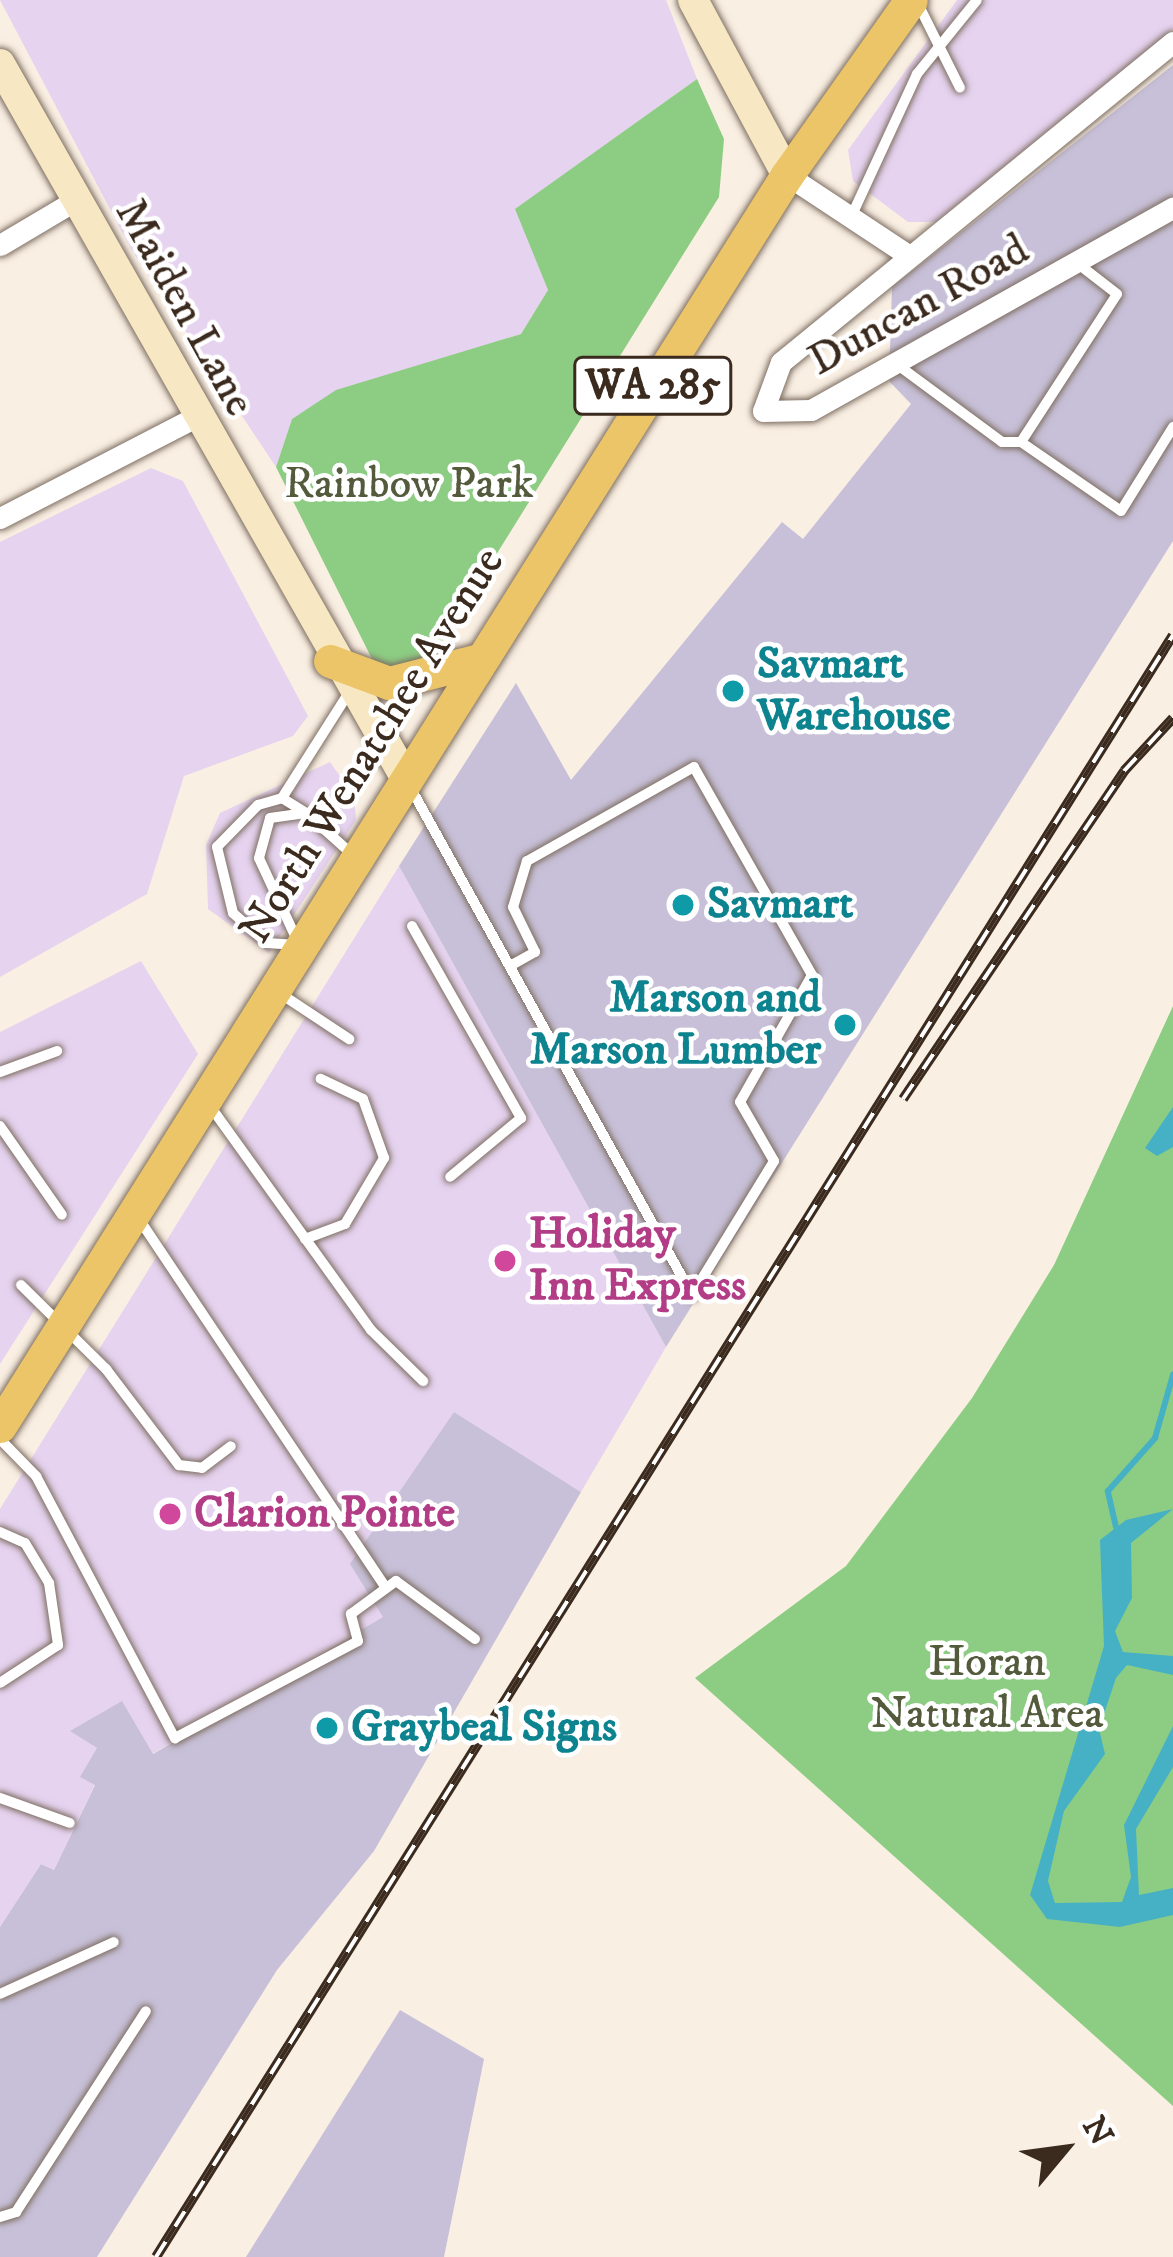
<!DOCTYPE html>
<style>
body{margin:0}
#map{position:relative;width:1173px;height:2257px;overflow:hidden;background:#faefe3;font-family:"IM FELL DW Pica",serif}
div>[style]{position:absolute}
.built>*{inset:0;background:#e6d3f0}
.industrial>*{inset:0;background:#c8c0d8}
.green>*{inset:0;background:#8dcd83}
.water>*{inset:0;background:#46b1c4}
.stream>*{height:6px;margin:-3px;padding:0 3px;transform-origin:3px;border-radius:3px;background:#46b1c4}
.roads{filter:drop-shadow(0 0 3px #7e6f63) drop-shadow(0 0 3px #7e6f63)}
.lane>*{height:10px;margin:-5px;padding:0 5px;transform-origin:5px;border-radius:5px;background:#fff}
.street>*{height:21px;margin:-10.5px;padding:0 10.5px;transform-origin:10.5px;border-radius:10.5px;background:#fff}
.secondary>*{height:30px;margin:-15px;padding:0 15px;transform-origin:15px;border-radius:15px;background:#f7e8c3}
.primary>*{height:33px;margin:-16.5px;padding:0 16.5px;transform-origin:16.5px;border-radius:16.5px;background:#ecc569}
.rail>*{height:10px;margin-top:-5px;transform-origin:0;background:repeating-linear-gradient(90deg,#fff 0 18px,#3b2a1e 0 36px);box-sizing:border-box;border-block:3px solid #3b2a1e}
.dots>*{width:33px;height:33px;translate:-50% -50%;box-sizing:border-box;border:6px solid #fff;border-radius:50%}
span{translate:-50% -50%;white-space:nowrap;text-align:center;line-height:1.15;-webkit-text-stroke:9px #fff;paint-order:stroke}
.shield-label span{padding:3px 9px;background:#fff;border:3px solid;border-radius:9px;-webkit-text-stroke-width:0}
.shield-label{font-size:42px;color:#3b2a1e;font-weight:700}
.street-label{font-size:45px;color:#3b2a1e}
.park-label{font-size:45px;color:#545b3c}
.culture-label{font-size:45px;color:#0d838f;font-weight:700}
.left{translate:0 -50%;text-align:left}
.right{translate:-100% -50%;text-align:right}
.hotel-label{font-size:45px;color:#b23c85;font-weight:700}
.north{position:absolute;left:1005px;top:2089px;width:120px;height:120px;-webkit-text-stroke:9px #fff;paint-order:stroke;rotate:61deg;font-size:33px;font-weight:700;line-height:48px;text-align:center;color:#3b2a1e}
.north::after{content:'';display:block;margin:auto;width:42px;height:54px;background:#3b2a1e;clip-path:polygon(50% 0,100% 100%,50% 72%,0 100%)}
</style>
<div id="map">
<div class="built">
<i style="clip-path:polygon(0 0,666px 0,697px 79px,516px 209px,548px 290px,521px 334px,336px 391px,292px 419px,276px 467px,131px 249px)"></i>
<i style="clip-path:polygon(957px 0,1173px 0,1173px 29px,936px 222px,908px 222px,853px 181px,848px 150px)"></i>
<i style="clip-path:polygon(151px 468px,183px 481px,308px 716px,293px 736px,184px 776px,147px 894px,0 977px,0 542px)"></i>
<i style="clip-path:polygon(330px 762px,354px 796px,356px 820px,269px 953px,208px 909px,206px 845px,220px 813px)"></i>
<i style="clip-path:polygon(399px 866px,666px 1347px,581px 1492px,454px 1412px,384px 1617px,152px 1754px,71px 1731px,97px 1748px,95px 1784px,54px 1870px,41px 1864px,0 1927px,0 1509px)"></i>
<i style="clip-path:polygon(141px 961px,198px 1054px,0 1364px,0 1032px)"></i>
</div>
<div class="industrial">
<i style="clip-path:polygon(1173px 65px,1173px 541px,666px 1347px,399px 866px,516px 683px,571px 780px,782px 522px,803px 539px,911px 404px,889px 381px,892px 287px)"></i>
<i style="clip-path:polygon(454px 1412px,581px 1492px,374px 1851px,277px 1970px,97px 2257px,0 2257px,0 1927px,41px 1864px,54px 1870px,95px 1785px,80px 1777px,97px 1748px,70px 1731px,122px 1701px,153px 1754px,383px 1617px,350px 1564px)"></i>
<i style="clip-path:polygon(400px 2010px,484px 2059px,444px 2257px,246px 2257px)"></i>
</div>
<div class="green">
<i style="clip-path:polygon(697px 79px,724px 139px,719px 197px,433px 656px,389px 667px,372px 659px,276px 467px,292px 419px,336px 390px,521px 334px,548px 290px,515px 209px)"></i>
<i style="clip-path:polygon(1173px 1006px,1173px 2106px,695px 1678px,846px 1566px,972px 1398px,1054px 1265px)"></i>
</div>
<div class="water">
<i style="clip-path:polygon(1173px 1107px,1173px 1147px,1157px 1156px,1145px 1148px)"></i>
<i style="clip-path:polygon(1173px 1509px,1131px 1543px,1132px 1598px,1115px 1631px,1123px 1652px,1173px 1656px,1173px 1675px,1127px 1665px,1116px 1678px,1099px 1729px,1105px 1754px,1064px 1811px,1048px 1881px,1055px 1903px,1122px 1902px,1131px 1877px,1124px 1825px,1173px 1726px,1173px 1767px,1136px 1829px,1139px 1895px,1173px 1888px,1173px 1915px,1120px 1927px,1047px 1919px,1030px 1895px,1104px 1646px,1100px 1540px,1126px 1520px)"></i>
</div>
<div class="stream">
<i style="left:1116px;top:1527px;width:37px;rotate:-103deg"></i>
<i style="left:1108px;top:1491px;width:71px;rotate:-48.4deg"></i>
<i style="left:1155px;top:1438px;width:66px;rotate:-74.1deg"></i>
</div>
<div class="roads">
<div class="lane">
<i style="left:916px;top:0;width:98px;rotate:63.4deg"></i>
<i style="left:851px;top:217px;width:157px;rotate:-65.2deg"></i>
<i style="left:917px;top:74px;width:95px;rotate:-51deg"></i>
<i style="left:895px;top:363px;width:133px;rotate:36.4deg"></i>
<i style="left:1002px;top:442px;width:19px"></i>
<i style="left:1021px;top:442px;width:176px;rotate:-57deg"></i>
<i style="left:1117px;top:294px;width:51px;rotate:-142.2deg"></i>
<i style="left:1021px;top:442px;width:121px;rotate:34.6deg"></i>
<i style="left:1121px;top:511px;width:99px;rotate:-58.2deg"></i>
<i style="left:409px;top:785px;width:583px;rotate:60.97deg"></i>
<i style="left:692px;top:1295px;width:157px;rotate:-58.5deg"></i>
<i style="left:774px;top:1161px;width:68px;rotate:-120deg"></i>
<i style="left:740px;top:1102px;width:146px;rotate:-60.4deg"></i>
<i style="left:812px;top:975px;width:239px;rotate:-119.6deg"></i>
<i style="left:694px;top:767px;width:192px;rotate:150.6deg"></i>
<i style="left:527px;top:861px;width:48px;rotate:106.9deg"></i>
<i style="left:513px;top:907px;width:50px;rotate:63.9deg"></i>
<i style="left:535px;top:952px;width:29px;rotate:151deg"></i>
<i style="left:282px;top:798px;width:123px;rotate:-57.6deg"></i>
<i style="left:412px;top:926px;width:221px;rotate:60.4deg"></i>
<i style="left:521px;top:1118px;width:92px;rotate:140.3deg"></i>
<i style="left:297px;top:940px;width:90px;rotate:-114.9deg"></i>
<i style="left:259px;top:858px;width:41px;rotate:-74.6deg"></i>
<i style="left:270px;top:818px;width:36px;rotate:-8deg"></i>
<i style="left:306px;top:813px;width:63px;rotate:41.8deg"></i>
<i style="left:297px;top:945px;width:30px;rotate:-176deg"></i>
<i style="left:267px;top:943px;width:45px;rotate:-138.6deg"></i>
<i style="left:233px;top:913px;width:68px;rotate:-103.6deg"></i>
<i style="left:217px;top:847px;width:59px;rotate:-45.7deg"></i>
<i style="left:258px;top:805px;width:25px;rotate:-16deg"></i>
<i style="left:282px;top:798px;width:28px;rotate:32deg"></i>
<i style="left:281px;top:994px;width:82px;rotate:33.5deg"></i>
<i style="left:0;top:1072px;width:61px;rotate:-20.2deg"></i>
<i style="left:210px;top:1106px;width:276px;rotate:54.3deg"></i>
<i style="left:371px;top:1330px;width:73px;rotate:44.4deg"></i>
<i style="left:0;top:1126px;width:108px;rotate:55.1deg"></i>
<i style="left:139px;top:1219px;width:440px;rotate:56.2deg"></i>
<i style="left:305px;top:1239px;width:43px;rotate:-20.6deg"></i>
<i style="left:345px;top:1224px;width:77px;rotate:-59.4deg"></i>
<i style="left:384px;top:1158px;width:63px;rotate:-109.6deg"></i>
<i style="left:363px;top:1099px;width:47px;rotate:-154.5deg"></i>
<i style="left:21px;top:1285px;width:120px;rotate:44.7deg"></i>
<i style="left:106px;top:1369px;width:121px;rotate:52.8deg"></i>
<i style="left:179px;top:1465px;width:23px;rotate:7deg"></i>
<i style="left:202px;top:1468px;width:36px;rotate:-37deg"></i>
<i style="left:0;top:1439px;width:52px;rotate:45.8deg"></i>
<i style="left:36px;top:1476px;width:297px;rotate:62.1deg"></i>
<i style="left:175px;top:1738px;width:207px;rotate:-27.9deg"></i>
<i style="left:358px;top:1641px;width:28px;rotate:-105deg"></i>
<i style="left:351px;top:1614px;width:56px;rotate:-36.3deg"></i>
<i style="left:396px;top:1581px;width:98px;rotate:36.3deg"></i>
<i style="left:0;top:1532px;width:27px;rotate:24deg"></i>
<i style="left:25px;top:1543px;width:47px;rotate:59deg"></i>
<i style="left:49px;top:1583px;width:63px;rotate:81.7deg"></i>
<i style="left:58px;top:1645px;width:69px;rotate:146.8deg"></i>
<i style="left:0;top:1798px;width:74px;rotate:19.7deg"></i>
<i style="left:0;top:1994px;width:125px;rotate:-24.5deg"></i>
<i style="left:0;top:2217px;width:17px;rotate:-17deg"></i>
<i style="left:16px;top:2212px;width:239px;rotate:-57.1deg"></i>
</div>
<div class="street">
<i style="left:1173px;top:42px;width:506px;rotate:140.77deg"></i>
<i style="left:781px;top:362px;width:52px;rotate:110.2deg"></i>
<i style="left:763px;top:411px;width:48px;rotate:-1.2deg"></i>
<i style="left:811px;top:410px;width:415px;rotate:-29.2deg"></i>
<i style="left:787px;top:175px;width:141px;rotate:33.5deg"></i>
<i style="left:0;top:245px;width:86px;rotate:-30.7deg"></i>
<i style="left:0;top:518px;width:216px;rotate:-27.3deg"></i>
</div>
<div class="secondary">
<i style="left:693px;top:0;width:199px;rotate:61.8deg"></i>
<i style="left:0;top:64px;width:820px;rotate:60.4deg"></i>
</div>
<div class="primary">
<i style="left:330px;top:661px;width:63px;rotate:20.4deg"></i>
<i style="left:389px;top:683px;width:93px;rotate:-14.3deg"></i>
<i style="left:0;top:1426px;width:1478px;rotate:-57.83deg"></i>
<i style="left:787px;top:175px;width:214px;rotate:-54.7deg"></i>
</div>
</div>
<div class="rail">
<i style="left:903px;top:1099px;width:396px;rotate:-56deg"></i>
<i style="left:1124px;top:771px;width:72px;rotate:-47.2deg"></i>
<i style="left:156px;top:2257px;width:1914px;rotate:-57.91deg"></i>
</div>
<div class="dots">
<i style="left:733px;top:691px;background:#0f9aa8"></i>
<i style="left:683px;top:905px;background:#0f9aa8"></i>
<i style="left:845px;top:1025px;background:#0f9aa8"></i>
<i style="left:505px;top:1261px;background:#d1479c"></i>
<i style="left:170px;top:1514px;background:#d1479c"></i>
<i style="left:327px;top:1728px;background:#0f9aa8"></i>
</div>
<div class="shield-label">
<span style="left:653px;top:386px">WA 285</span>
</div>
<div class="street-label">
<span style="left:919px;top:306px;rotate:-29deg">Duncan Road</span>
<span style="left:184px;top:308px;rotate:61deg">Maiden Lane</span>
<span style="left:373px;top:746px;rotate:-58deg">North Wenatchee Avenue</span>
</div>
<div class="park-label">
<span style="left:409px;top:485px">Rainbow Park</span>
<span style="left:987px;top:1689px">Horan<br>Natural Area</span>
</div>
<div class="culture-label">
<span class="left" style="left:757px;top:691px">Savmart<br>Warehouse</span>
<span class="left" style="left:707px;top:905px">Savmart</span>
<span class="right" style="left:821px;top:1025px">Marson and<br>Marson Lumber</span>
<span class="left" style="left:351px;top:1728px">Graybeal Signs</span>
</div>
<div class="hotel-label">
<span class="left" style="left:529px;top:1261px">Holiday<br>Inn Express</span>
<span class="left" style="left:194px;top:1514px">Clarion Pointe</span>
</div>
<div class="north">N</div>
</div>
